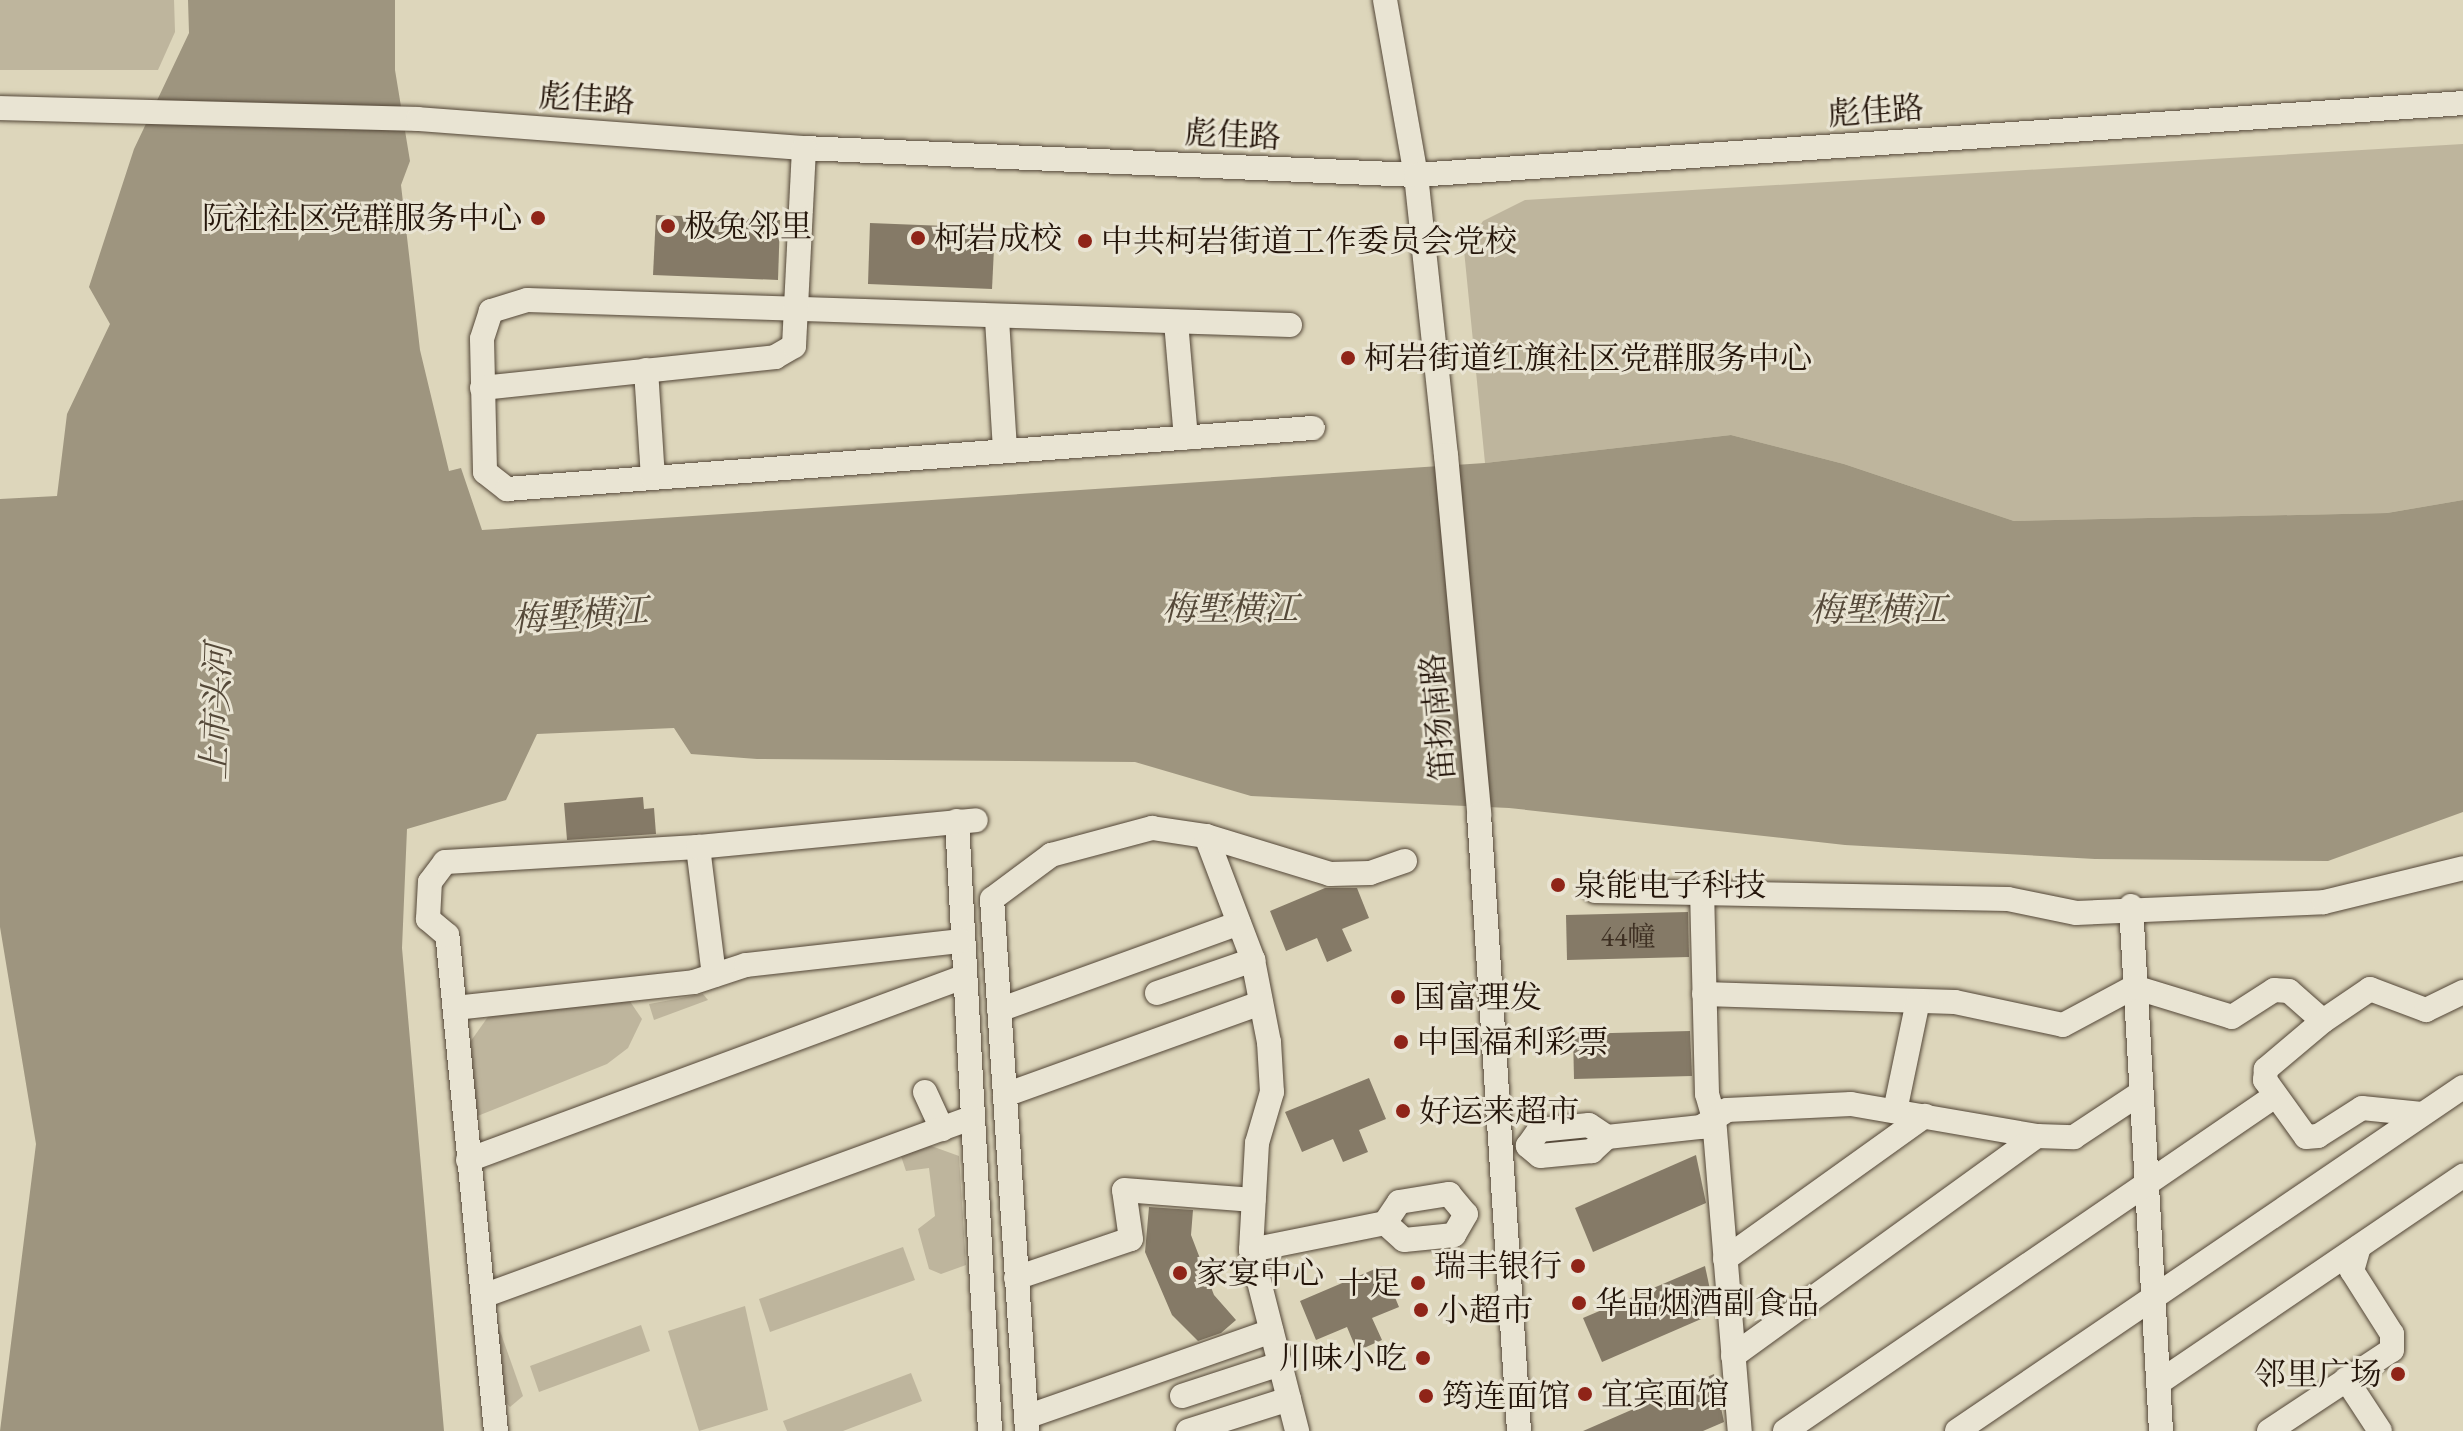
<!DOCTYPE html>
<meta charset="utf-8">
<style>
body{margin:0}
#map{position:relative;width:2463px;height:1431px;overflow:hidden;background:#ddd6bb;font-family:"EB Garamond","Noto Serif SC",serif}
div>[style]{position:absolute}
.green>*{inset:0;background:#beb59d}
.water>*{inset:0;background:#9e957f}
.building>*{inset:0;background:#857a67}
.roads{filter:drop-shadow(0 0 2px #534637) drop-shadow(0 0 2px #534637)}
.minor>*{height:24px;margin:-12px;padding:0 12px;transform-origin:12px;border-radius:12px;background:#e9e4d3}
.dots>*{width:22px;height:22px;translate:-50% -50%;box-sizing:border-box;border:4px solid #e9e4d3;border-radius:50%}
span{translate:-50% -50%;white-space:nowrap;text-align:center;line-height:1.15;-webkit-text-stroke:6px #e9e4d3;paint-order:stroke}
.number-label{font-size:28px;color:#3d2f22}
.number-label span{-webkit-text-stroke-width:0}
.street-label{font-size:32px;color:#25160b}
.poi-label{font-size:32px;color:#25160b}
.right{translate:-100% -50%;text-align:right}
.left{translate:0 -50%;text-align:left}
.water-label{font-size:34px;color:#554939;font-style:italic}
</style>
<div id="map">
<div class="green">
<i style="clip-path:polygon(0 0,174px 0,175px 32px,158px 70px,0 70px)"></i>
<i style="clip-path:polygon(2463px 144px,2463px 500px,2387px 513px,2014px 521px,1844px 464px,1731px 435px,1485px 463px,1464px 250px,1483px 221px,1525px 200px)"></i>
<i style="clip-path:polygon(703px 994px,708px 1000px,654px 1020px,649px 1004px)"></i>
<i style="clip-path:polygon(629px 1000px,642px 1019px,628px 1048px,607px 1064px,470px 1119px,468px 1045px,490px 1014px)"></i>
<i style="clip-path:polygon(923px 1143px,959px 1156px,966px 1265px,941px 1274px,929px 1269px,918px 1229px,935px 1216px,929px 1168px,906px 1171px,901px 1156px)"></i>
<i style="clip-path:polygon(903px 1247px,915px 1280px,770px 1332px,759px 1299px)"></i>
<i style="clip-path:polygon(745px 1306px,768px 1410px,699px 1431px,668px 1331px)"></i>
<i style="clip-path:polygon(494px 1314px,523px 1396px,510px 1407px,501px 1397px)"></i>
<i style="clip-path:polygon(641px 1325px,650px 1351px,539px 1392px,530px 1366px)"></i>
<i style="clip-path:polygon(911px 1373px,922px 1401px,843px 1431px,787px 1431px,783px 1421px)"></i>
</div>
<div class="water">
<i style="clip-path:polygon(188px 0,395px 0,395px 70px,410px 161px,401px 185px,420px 350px,449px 471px,461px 468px,482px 530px,1485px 463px,1731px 435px,1844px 464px,2014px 521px,2387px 513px,2463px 500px,2463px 812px,2328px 861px,2095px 859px,1845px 845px,1509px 808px,1251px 796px,1135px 762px,757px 759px,691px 754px,674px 728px,537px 734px,506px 800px,407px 829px,402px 948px,444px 1431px,0 1431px,36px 1144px,0 927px,0 499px,57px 496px,67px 414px,110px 324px,89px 287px,134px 149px,189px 33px)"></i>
</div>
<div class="building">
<i style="clip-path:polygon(656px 215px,780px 220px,778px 280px,653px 275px)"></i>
<i style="clip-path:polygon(870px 223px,995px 228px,992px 289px,868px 284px)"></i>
<i style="clip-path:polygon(643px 797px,644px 809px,654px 808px,656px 834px,567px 840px,564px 803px)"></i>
<i style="clip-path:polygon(1325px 888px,1357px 888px,1369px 918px,1342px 929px,1352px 951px,1327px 962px,1317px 938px,1286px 951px,1270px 911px)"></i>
<i style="clip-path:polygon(1688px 912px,1689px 957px,1567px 960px,1566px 915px)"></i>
<i style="clip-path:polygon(1690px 1031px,1692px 1076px,1574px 1079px,1573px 1034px)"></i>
<i style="clip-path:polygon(1369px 1078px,1386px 1119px,1359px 1130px,1368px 1152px,1343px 1162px,1333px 1139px,1302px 1152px,1285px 1112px)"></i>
<i style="clip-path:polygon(1696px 1155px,1706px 1203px,1593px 1252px,1575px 1208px)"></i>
<i style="clip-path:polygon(1149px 1207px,1193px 1210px,1191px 1235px,1214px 1295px,1236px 1320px,1221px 1333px,1198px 1341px,1172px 1315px,1145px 1252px)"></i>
<i style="clip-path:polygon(1382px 1266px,1399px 1307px,1372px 1318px,1382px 1340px,1357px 1351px,1347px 1327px,1316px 1340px,1300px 1301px)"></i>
<i style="clip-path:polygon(1705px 1266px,1715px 1313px,1602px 1362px,1583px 1318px)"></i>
<i style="clip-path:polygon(1714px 1374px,1724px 1422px,1703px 1431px,1583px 1431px)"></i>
</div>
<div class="roads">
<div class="minor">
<i style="left:1385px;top:0;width:178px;rotate:80deg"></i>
<i style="left:1416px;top:175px;width:282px;rotate:83.9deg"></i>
<i style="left:1446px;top:455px;width:361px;rotate:84.7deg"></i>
<i style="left:1479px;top:814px;width:618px;rotate:86.29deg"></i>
<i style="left:0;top:108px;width:418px;rotate:1.5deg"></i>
<i style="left:418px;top:119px;width:387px;rotate:4.3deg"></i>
<i style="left:804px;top:148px;width:613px;rotate:2.53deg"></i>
<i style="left:1416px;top:175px;width:1049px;rotate:-3.93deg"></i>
<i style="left:997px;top:319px;width:132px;rotate:86.5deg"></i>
<i style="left:1176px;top:322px;width:116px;rotate:85.1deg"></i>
<i style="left:1290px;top:325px;width:763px;rotate:-178.12deg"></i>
<i style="left:527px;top:300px;width:38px;rotate:163deg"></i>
<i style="left:491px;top:311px;width:29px;rotate:108deg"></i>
<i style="left:482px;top:339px;width:133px;rotate:88.7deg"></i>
<i style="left:485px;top:472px;width:28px;rotate:38deg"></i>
<i style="left:507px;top:489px;width:808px;rotate:-4.33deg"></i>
<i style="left:646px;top:370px;width:108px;rotate:86.3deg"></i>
<i style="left:482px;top:388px;width:295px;rotate:-6deg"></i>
<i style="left:775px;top:357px;width:22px;rotate:-30deg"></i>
<i style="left:794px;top:346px;width:198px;rotate:-87.1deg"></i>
<i style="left:957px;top:821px;width:611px;rotate:86.9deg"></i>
<i style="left:1206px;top:836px;width:133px;rotate:69.2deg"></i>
<i style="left:1253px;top:960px;width:84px;rotate:79deg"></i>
<i style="left:1269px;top:1042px;width:50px;rotate:86.6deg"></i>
<i style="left:1272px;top:1092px;width:53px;rotate:106.4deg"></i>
<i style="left:1257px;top:1143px;width:107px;rotate:93.2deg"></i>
<i style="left:1251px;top:1250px;width:187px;rotate:75.7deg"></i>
<i style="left:698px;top:847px;width:129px;rotate:82.9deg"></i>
<i style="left:1702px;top:889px;width:205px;rotate:88.6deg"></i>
<i style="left:1707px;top:1094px;width:25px;rotate:74deg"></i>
<i style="left:1714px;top:1118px;width:314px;rotate:85.3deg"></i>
<i style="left:1595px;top:891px;width:413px;rotate:1.1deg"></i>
<i style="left:2008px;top:899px;width:69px;rotate:11.6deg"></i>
<i style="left:2076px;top:913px;width:248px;rotate:-2.5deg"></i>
<i style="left:2324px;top:902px;width:143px;rotate:-13.7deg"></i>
<i style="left:2131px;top:906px;width:526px;rotate:86.73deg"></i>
<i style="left:1157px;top:993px;width:102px;rotate:-19deg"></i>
<i style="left:1704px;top:994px;width:251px;rotate:1.8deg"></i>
<i style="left:1955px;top:1002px;width:110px;rotate:12deg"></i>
<i style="left:2063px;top:1025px;width:81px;rotate:-28.2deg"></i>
<i style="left:2134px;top:987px;width:102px;rotate:17deg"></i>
<i style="left:2232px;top:1017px;width:50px;rotate:-32.7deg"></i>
<i style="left:2274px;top:990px;width:15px;rotate:4deg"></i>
<i style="left:2289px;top:991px;width:45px;rotate:41.4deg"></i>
<i style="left:2323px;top:1021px;width:57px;rotate:-34.2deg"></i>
<i style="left:2370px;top:989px;width:60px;rotate:20.6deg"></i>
<i style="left:2426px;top:1010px;width:41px;rotate:-25.9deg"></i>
<i style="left:455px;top:1008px;width:240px;rotate:-6.2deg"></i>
<i style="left:694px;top:982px;width:55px;rotate:-18.1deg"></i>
<i style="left:746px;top:965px;width:216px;rotate:-6.4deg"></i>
<i style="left:999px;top:1010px;width:255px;rotate:-19.9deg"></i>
<i style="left:2323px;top:1021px;width:75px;rotate:139.9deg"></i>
<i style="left:2266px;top:1069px;width:11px;rotate:95deg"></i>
<i style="left:2265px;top:1080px;width:70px;rotate:54.3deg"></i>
<i style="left:2306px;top:1137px;width:12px;rotate:-5deg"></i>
<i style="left:2318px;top:1136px;width:52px;rotate:-32.5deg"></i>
<i style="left:2362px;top:1108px;width:60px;rotate:5.7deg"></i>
<i style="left:925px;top:1092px;width:41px;rotate:65.3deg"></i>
<i style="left:1005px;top:1095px;width:272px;rotate:-19.8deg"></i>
<i style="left:1895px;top:1111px;width:112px;rotate:-78.2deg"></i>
<i style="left:1589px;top:1125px;width:22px;rotate:34deg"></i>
<i style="left:1607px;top:1137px;width:21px;rotate:137deg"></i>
<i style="left:1592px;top:1151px;width:52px;rotate:174.5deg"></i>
<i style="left:1540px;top:1156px;width:16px;rotate:-140deg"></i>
<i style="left:1528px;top:1146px;width:19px;rotate:-55deg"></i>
<i style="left:1539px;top:1130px;width:50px;rotate:-5.7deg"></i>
<i style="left:1607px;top:1137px;width:95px;rotate:-6.1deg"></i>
<i style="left:1701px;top:1127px;width:31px;rotate:-33deg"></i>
<i style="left:1727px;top:1110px;width:124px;rotate:-2.8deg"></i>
<i style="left:1851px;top:1104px;width:189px;rotate:9.8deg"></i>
<i style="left:2037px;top:1136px;width:37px;rotate:2deg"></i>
<i style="left:2074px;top:1137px;width:78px;rotate:-33.5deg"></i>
<i style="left:468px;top:1160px;width:528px;rotate:-20.29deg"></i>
<i style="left:1449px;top:1194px;width:26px;rotate:50deg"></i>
<i style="left:1466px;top:1214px;width:24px;rotate:120deg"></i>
<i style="left:1454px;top:1235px;width:50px;rotate:174.3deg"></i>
<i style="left:1404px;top:1240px;width:25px;rotate:-138deg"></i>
<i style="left:1385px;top:1223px;width:25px;rotate:-56deg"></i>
<i style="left:1399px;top:1202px;width:51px;rotate:-9.1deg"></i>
<i style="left:1251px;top:1250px;width:137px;rotate:-11.4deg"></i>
<i style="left:1725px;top:1259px;width:246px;rotate:-35.6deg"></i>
<i style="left:1016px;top:1278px;width:121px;rotate:-18.7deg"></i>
<i style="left:1131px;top:1239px;width:49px;rotate:-98.1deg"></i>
<i style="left:1124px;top:1190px;width:130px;rotate:4.4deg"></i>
<i style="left:483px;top:1296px;width:519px;rotate:-20.04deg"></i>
<i style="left:1733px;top:1356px;width:375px;rotate:-35.9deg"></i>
<i style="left:2346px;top:1379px;width:62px;rotate:56.8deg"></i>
<i style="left:2158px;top:1383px;width:369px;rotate:-34.2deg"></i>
<i style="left:1182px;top:1396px;width:103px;rotate:-18.1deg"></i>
<i style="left:1026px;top:1417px;width:260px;rotate:-19.3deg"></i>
<i style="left:496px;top:1431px;width:498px;rotate:-95.6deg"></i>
<i style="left:447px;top:935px;width:25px;rotate:-140deg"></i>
<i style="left:428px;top:919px;width:37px;rotate:-87deg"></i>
<i style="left:430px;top:882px;width:25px;rotate:-53deg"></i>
<i style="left:445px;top:862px;width:253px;rotate:-3.4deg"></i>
<i style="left:698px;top:847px;width:279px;rotate:-5.5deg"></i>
<i style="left:1027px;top:1431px;width:533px;rotate:-93.76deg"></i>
<i style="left:992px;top:899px;width:74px;rotate:-36.7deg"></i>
<i style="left:1051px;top:855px;width:105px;rotate:-15deg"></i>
<i style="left:1152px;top:828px;width:55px;rotate:8.4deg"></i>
<i style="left:1206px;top:836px;width:130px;rotate:17deg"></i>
<i style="left:1330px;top:874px;width:40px;rotate:-1.4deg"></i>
<i style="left:1370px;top:873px;width:37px;rotate:-19deg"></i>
<i style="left:1188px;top:1431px;width:106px;rotate:-17.6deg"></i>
<i style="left:1785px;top:1431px;width:594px;rotate:-34.36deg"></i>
<i style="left:1957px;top:1431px;width:612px;rotate:-34.21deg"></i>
<i style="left:2269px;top:1431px;width:147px;rotate:-33.4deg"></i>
<i style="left:2392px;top:1350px;width:16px;rotate:-90deg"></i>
<i style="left:2392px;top:1334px;width:75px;rotate:-122.4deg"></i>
<i style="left:2352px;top:1271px;width:25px;rotate:-74deg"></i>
</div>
</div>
<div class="dots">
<i style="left:538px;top:218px;background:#8f2418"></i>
<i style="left:668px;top:226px;background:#8f2418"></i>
<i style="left:918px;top:238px;background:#8f2418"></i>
<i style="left:1085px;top:241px;background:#8f2418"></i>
<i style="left:1348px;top:358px;background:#8f2418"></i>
<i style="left:1558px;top:885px;background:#8f2418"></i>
<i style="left:1398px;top:997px;background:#8f2418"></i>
<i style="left:1401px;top:1042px;background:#8f2418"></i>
<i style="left:1403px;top:1111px;background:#8f2418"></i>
<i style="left:1578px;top:1266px;background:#8f2418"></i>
<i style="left:1180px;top:1273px;background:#8f2418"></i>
<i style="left:1418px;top:1283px;background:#8f2418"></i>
<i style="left:1579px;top:1303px;background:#8f2418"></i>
<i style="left:1421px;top:1310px;background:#8f2418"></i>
<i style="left:1423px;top:1358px;background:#8f2418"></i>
<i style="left:2398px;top:1374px;background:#8f2418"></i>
<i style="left:1585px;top:1394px;background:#8f2418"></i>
<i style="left:1426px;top:1396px;background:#8f2418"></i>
</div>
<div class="number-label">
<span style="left:1628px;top:936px">44幢</span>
</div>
<div class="street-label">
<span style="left:587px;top:99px;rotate:4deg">彪佳路</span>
<span style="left:1876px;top:111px;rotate:-4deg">彪佳路</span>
<span style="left:1233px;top:135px;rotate:3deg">彪佳路</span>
<span style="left:1438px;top:717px;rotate:-95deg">笛扬南路</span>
</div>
<div class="poi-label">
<span class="right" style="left:522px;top:218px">阮社社区党群服务中心</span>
<span class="left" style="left:684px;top:226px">极兔邻里</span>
<span class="left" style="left:934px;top:238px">柯岩成校</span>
<span class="left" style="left:1101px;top:241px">中共柯岩街道工作委员会党校</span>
<span class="left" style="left:1364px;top:358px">柯岩街道红旗社区党群服务中心</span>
<span class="left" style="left:1574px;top:885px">泉能电子科技</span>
<span class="left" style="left:1414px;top:997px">国富理发</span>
<span class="left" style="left:1417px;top:1042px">中国福利彩票</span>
<span class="left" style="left:1419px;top:1111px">好运来超市</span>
<span class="right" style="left:1562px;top:1266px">瑞丰银行</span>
<span class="left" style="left:1196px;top:1273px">家宴中心</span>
<span class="right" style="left:1402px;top:1283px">十足</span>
<span class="left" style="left:1595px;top:1303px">华品烟酒副食品</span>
<span class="left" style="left:1437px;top:1310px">小超市</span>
<span class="right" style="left:1407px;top:1358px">川味小吃</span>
<span class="right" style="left:2382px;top:1374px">邻里广场</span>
<span class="left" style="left:1601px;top:1394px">宜宾面馆</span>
<span class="left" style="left:1442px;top:1396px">筠连面馆</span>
</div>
<div class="water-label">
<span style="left:1230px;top:609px">梅墅横江</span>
<span style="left:1878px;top:610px">梅墅横江</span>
<span style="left:580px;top:615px;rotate:-4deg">梅墅横江</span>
<span style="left:216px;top:712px;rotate:-88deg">上市头河</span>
</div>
</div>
